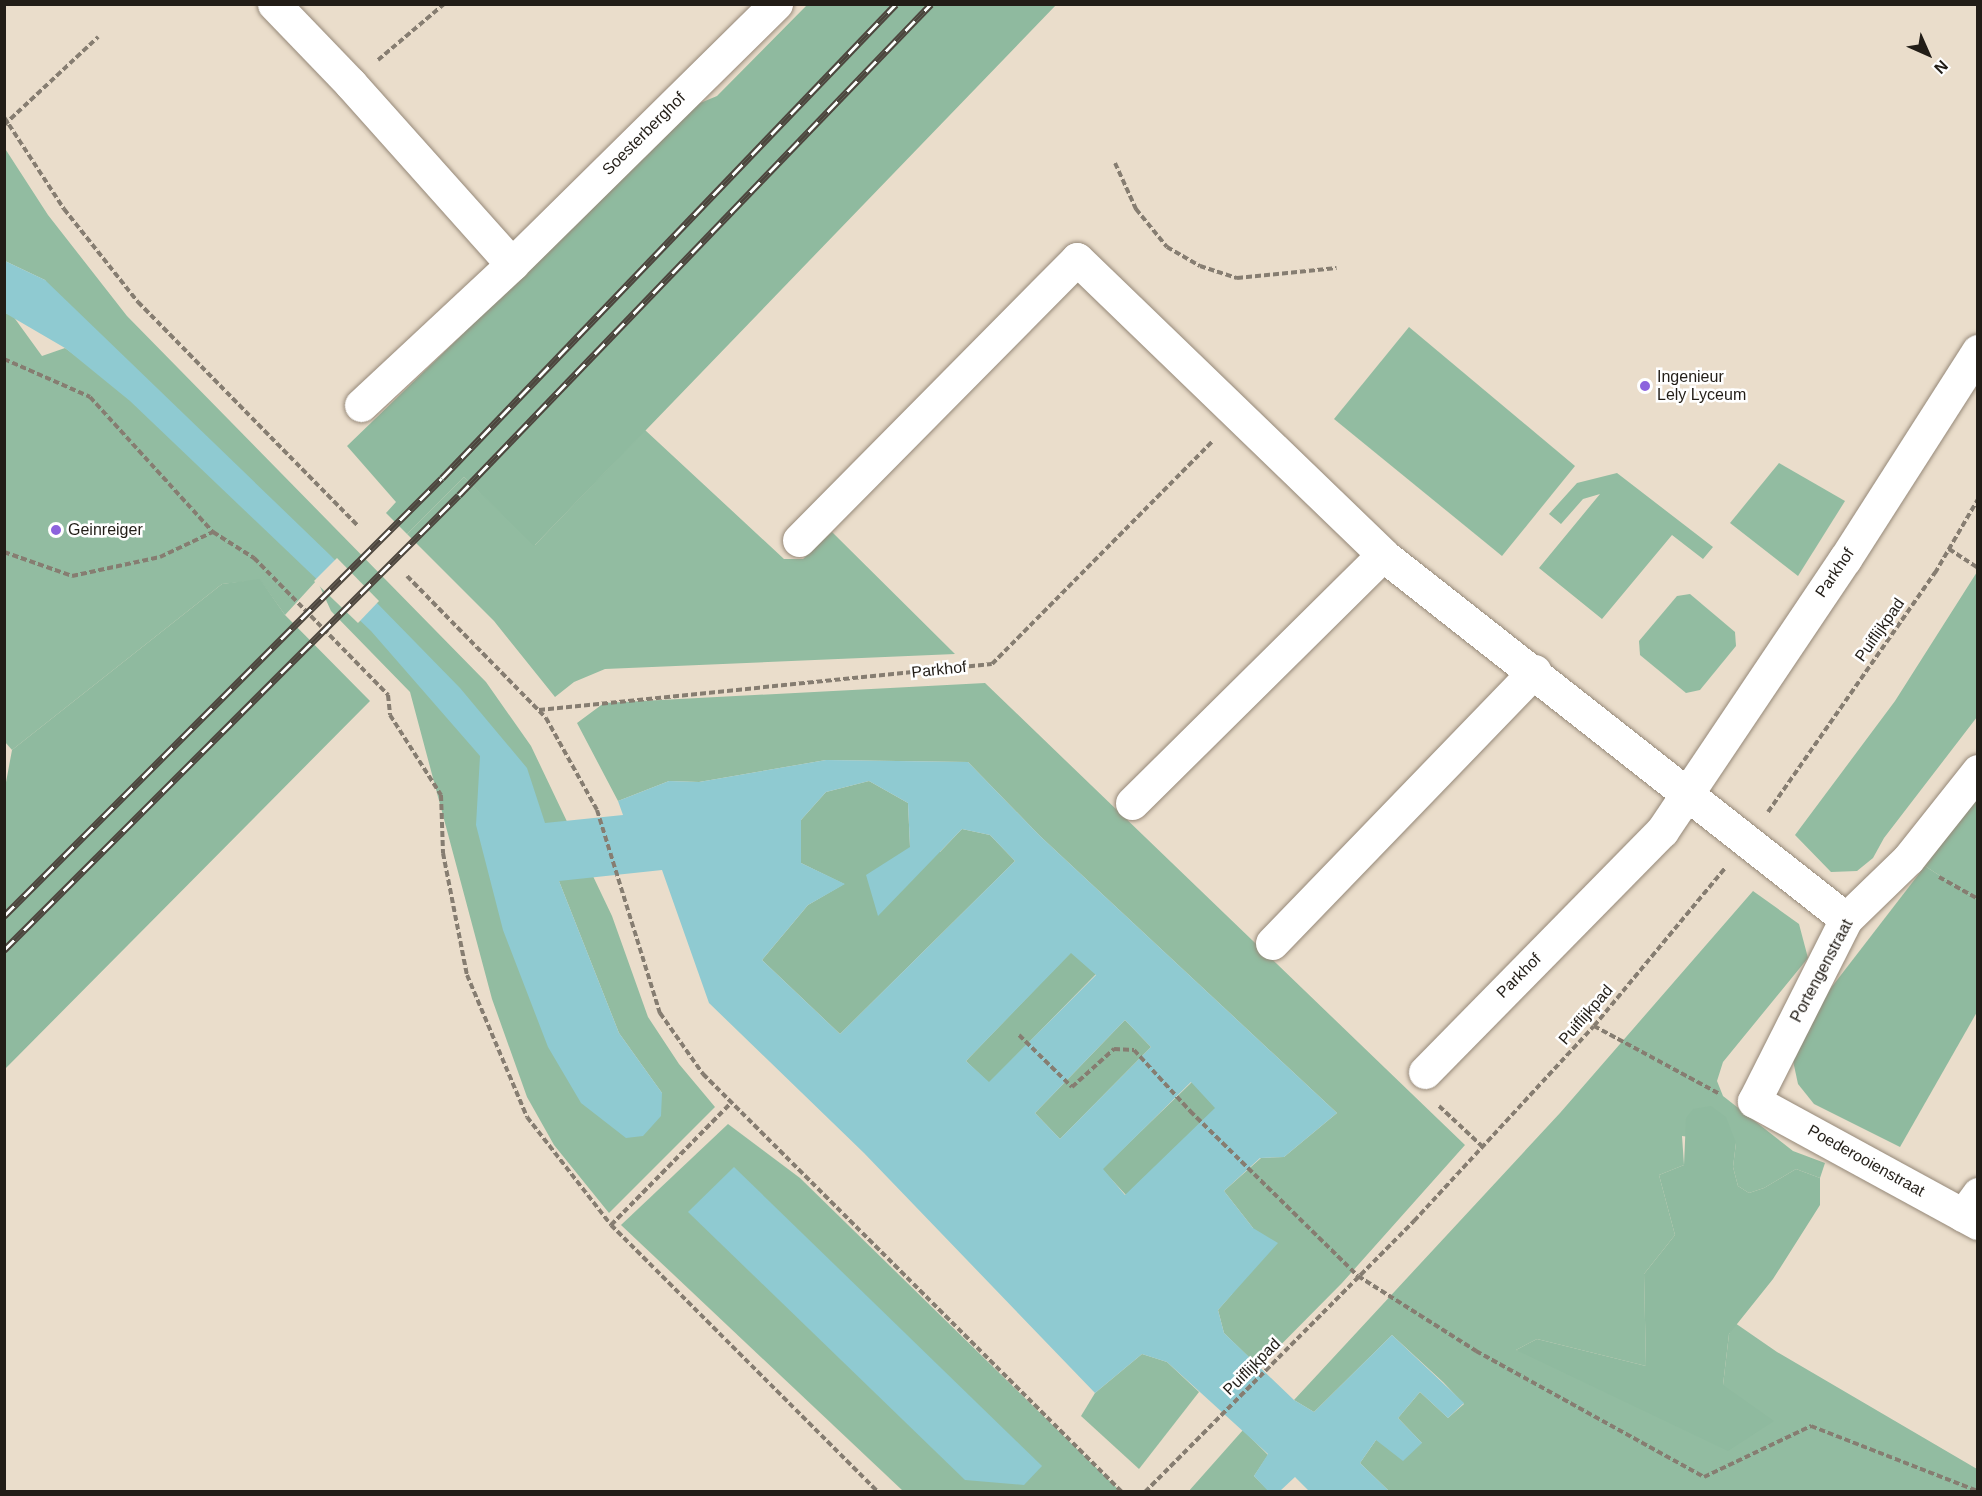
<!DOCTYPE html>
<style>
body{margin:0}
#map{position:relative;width:1982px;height:1496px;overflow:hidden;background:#eaddcb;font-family:Arial,sans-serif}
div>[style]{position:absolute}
.green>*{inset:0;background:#92bca1}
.forest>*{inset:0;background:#8fba9f}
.water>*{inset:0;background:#8fcad1}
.pier>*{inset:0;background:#eaddcb}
.path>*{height:4px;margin-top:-2px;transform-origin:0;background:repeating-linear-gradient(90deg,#867d71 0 6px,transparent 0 9px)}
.roads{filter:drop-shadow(0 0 2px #958878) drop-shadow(0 0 2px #958878)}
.pedestrian>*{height:33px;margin:-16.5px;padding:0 16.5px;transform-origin:16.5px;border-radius:16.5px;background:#fff}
.minor>*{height:33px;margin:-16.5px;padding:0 16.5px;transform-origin:16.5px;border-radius:16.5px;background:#fff}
.rail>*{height:7px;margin-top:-3.5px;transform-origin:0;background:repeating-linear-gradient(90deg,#fff 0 14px,#4d463e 0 28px);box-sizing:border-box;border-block:2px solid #4d463e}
.dots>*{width:16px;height:16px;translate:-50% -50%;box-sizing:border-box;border:3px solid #fff;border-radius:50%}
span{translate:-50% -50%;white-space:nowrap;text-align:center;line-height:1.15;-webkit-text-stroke:5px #fff;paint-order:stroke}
.street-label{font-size:16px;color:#221d17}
.poi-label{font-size:16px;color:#221d17}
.left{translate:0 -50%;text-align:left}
.frame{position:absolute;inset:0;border:6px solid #221d17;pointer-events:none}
.north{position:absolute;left:1898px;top:24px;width:60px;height:60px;-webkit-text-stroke:4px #fff;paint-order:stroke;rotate:135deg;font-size:16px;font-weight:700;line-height:24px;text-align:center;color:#221d17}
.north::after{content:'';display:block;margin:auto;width:21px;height:27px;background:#221d17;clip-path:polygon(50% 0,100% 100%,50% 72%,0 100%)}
</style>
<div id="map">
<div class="green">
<i style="clip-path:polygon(evenodd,4px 147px,48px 215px,127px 316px,486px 682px,531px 746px,612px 916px,648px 1017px,679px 1064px,715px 1107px,609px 1213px,554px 1145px,527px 1097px,492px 999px,410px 692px,331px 611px,317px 580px,285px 615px,260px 580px,222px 584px,12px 750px,5px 742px,5px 313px,13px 316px,42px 356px,65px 348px,98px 372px,45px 280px,5px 261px,4px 147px,559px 881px,619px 1033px,662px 1093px,578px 1069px,559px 881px)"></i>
<i style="clip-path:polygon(1409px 327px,1575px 466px,1502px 556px,1334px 419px)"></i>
<i style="clip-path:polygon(645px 430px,784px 559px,803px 559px,832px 532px,955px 654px,605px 669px,574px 682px,555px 697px,494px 621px,407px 534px,464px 477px,535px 545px)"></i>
<i style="clip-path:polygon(1779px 463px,1845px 501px,1798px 576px,1730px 523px)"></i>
<i style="clip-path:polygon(1617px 473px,1713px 547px,1703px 559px,1672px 535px,1602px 619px,1539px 568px,1600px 494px,1583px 499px,1561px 524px,1549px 514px,1577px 483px)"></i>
<i style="clip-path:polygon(1977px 572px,1977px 717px,1884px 838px,1873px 858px,1857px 871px,1831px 872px,1795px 835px,1895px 701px)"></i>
<i style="clip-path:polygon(1690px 594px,1735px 632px,1736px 646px,1700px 690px,1686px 693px,1640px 655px,1639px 641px,1677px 596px)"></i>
<i style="clip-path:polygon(985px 683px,1465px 1145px,1342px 1283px,1259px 1367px,1224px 1333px,1218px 1310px,1232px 1294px,1253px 1228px,1224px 1191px,1261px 1158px,1284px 1157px,1337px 1113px,1040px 836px,968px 762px,826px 760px,699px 782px,669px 781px,618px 801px,577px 723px,604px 703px)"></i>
<i style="clip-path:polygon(1977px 798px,1977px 900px,1925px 866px)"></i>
<i style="clip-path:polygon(1753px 891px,1799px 924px,1808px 958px,1723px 1062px,1717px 1081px,1723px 1096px,1793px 1151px,1825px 1163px,1820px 1178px,1796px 1169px,1764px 1188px,1749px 1193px,1738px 1186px,1733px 1167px,1736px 1143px,1682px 1136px,1684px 1165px,1659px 1175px,1675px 1235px,1644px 1274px,1646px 1366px,1537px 1339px,1516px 1350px,1723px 1385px,1729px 1334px,1735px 1323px,1777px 1352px,1977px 1469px,1977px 1491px,1389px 1491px,1360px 1463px,1376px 1440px,1422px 1443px,1398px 1418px,1420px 1392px,1448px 1418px,1464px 1404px,1443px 1382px,1392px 1335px,1314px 1412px,1294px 1400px,1560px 1113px)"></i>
<i style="clip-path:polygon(728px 1124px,800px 1178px,1120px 1491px,903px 1491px,621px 1225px)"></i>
<i style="clip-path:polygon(1142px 1354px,1167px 1362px,1199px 1392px,1139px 1469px,1081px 1416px,1095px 1393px)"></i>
<i style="clip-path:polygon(1243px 1430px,1268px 1455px,1254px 1476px,1269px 1491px,1188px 1492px)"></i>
</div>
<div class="forest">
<i style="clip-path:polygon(807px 5px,1056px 5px,534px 546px,464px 477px,407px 534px,386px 513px,396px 502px,347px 446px,464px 333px,474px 300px,645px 126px,717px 96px)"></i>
<i style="clip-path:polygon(260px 579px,285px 615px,370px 701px,5px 1069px,4px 793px,12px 750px,222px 584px)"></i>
<i style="clip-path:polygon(869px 781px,908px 803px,910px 847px,940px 852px,962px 829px,990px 835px,1015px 861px,840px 1034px,762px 960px,808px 905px,844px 884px,801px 863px,801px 820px,826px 792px)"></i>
<i style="clip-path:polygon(1925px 866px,1977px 900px,1977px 1012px,1900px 1147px,1814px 1104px,1798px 1084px,1792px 1056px,1797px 1032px)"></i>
<i style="clip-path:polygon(1071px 952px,1096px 974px,989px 1083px,966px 1061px)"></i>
<i style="clip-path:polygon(1125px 1020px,1151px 1047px,1060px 1139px,1035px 1113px)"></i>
<i style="clip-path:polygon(1192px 1082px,1216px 1108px,1126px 1195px,1102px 1169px)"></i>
<i style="clip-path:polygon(1711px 1106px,1726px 1117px,1736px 1143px,1733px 1167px,1738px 1186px,1749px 1193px,1764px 1188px,1796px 1169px,1820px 1178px,1820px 1205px,1773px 1279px,1729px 1334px,1723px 1385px,1774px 1421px,1728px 1451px,1516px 1350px,1537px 1339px,1646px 1366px,1644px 1274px,1675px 1235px,1659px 1175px,1684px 1165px,1686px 1118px,1693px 1109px)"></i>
</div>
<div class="water">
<i style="clip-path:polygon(evenodd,5px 261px,45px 280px,330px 555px,460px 688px,527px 768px,545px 823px,623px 815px,618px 801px,669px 781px,699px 782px,826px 760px,968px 762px,1040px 836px,1337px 1113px,1284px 1157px,1260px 1158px,1224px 1191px,1253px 1228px,1278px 1243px,1218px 1310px,1224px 1333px,1294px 1400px,1314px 1412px,1392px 1335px,1464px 1403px,1448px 1418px,1420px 1392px,1398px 1418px,1422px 1443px,1403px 1461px,1376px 1440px,1360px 1463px,1389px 1491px,1309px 1491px,1295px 1477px,1280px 1491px,1269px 1492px,1254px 1476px,1268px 1454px,1167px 1362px,1142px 1354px,1095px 1393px,864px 1153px,709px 1003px,662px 870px,559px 881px,619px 1033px,662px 1093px,661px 1116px,643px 1136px,626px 1138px,581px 1103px,548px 1047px,503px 930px,476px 825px,480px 756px,371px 631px,130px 401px,65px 348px,5px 313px,5px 261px,869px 781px,908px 803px,910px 847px,866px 875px,878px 916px,962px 829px,990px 835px,1015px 861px,840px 1034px,762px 960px,808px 905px,845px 884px,801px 863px,801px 820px,826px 792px,869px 781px,5px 261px,1071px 953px,1096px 975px,989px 1082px,966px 1061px,1071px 953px,5px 261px,1125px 1020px,1151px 1047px,1060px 1139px,1035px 1113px,1125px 1020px,5px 261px,1191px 1082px,1215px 1108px,1125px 1195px,1103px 1169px,1191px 1082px)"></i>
<i style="clip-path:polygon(734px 1167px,1042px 1466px,1024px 1485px,965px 1480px,688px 1212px)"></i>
</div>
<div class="pier">
<i style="clip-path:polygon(337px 558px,379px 601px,358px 623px,314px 581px)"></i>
</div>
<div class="path">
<i style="left:378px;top:60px;width:87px;rotate:-40.3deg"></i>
<i style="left:4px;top:117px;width:110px;rotate:56.9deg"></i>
<i style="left:64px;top:209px;width:119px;rotate:51.5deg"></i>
<i style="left:138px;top:302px;width:313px;rotate:45.5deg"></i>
<i style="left:4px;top:125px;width:129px;rotate:-43.1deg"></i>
<i style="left:1115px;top:163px;width:51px;rotate:65.5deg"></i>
<i style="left:1136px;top:209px;width:49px;rotate:50.8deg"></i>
<i style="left:1167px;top:247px;width:38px;rotate:30deg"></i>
<i style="left:1200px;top:266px;width:39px;rotate:18deg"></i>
<i style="left:1237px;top:278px;width:100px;rotate:-5.8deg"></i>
<i style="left:4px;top:359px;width:94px;rotate:23.8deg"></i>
<i style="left:90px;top:397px;width:183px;rotate:47.7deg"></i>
<i style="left:213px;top:532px;width:49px;rotate:32.4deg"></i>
<i style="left:254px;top:558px;width:192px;rotate:45.6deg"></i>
<i style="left:388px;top:695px;width:20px;rotate:84deg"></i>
<i style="left:390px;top:715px;width:95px;rotate:57.5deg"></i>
<i style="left:441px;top:795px;width:58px;rotate:88deg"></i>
<i style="left:443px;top:853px;width:124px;rotate:78.9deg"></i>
<i style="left:467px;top:975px;width:154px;rotate:67.1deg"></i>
<i style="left:527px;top:1117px;width:137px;rotate:52.1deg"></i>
<i style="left:611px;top:1225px;width:378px;rotate:45deg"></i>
<i style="left:1949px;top:549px;width:35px;rotate:33deg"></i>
<i style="left:4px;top:552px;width:72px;rotate:19.4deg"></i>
<i style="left:72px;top:576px;width:90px;rotate:-12.2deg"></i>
<i style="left:160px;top:557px;width:59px;rotate:-25.3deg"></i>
<i style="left:407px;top:576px;width:199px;rotate:45.6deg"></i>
<i style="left:546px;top:718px;width:105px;rotate:61deg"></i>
<i style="left:597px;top:810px;width:213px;rotate:72.8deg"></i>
<i style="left:660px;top:1013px;width:75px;rotate:54.8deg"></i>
<i style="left:703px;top:1074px;width:592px;rotate:44.93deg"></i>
<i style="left:539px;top:710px;width:455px;rotate:-5.8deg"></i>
<i style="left:992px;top:664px;width:314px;rotate:-45.3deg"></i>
<i style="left:1768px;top:812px;width:292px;rotate:-55.1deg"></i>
<i style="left:1935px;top:573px;width:86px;rotate:-59.8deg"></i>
<i style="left:1939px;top:877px;width:45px;rotate:29.4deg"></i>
<i style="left:1594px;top:1026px;width:143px;rotate:28.4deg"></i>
<i style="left:1019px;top:1035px;width:74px;rotate:44.5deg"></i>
<i style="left:1072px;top:1087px;width:57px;rotate:-42.1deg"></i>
<i style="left:1114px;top:1049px;width:20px;rotate:3deg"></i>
<i style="left:1134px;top:1050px;width:83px;rotate:47.4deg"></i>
<i style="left:1190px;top:1111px;width:235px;rotate:44.5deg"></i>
<i style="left:1358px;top:1276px;width:140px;rotate:32.4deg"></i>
<i style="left:1476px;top:1351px;width:260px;rotate:28.9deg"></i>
<i style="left:1704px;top:1477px;width:119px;rotate:-25.5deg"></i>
<i style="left:1811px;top:1426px;width:179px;rotate:21.3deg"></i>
<i style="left:1439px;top:1106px;width:60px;rotate:43deg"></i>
<i style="left:611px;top:1225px;width:170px;rotate:-45.5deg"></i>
<i style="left:1145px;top:1492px;width:382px;rotate:-45.2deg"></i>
<i style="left:1414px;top:1221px;width:265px;rotate:-47.3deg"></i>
<i style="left:1594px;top:1026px;width:205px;rotate:-50.3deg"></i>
</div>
<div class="roads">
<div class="pedestrian">
<i style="left:1963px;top:1215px;width:26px;rotate:-54deg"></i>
</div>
<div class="minor">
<i style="left:274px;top:4px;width:110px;rotate:46.1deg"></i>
<i style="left:350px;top:83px;width:243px;rotate:48.2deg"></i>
<i style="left:512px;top:264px;width:371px;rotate:-44.6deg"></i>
<i style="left:361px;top:405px;width:207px;rotate:-43deg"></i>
<i style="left:799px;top:540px;width:395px;rotate:-45.3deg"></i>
<i style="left:1077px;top:259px;width:426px;rotate:44deg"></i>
<i style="left:1383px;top:555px;width:589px;rotate:38.17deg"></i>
<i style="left:1978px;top:771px;width:112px;rotate:128.5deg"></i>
<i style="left:1908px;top:859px;width:86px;rotate:135.9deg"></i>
<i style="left:1846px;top:919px;width:204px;rotate:116.8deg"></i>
<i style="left:1754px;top:1101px;width:255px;rotate:28.6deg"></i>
<i style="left:1132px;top:803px;width:353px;rotate:-44.7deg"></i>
<i style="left:1272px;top:943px;width:378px;rotate:-46deg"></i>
<i style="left:1425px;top:1072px;width:338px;rotate:-45.5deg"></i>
<i style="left:1662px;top:831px;width:328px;rotate:-56.1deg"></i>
<i style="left:1845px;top:559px;width:247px;rotate:-57.4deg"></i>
</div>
</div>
<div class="rail">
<i style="left:4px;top:916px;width:619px;rotate:-45deg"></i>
<i style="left:442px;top:478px;width:656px;rotate:-46.23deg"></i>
<i style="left:4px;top:950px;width:643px;rotate:-45deg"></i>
<i style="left:459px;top:495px;width:681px;rotate:-46.13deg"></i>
</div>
<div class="dots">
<i style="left:1645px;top:386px;background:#8c63dd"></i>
<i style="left:56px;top:530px;background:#8c63dd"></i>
</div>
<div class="street-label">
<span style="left:644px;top:134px;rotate:-45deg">Soesterberghof</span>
<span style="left:1835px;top:573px;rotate:-56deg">Parkhof</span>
<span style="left:1880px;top:630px;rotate:-55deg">Puiflijkpad</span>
<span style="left:939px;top:670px;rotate:-6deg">Parkhof</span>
<span style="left:1822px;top:971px;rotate:-62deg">Portengenstraat</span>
<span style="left:1519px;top:976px;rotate:-45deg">Parkhof</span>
<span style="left:1586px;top:1015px;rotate:-49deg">Puiflijkpad</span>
<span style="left:1866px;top:1161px;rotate:29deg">Poederooienstraat</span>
<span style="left:1252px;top:1367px;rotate:-45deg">Puiflijkpad</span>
</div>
<div class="poi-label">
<span class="left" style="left:1657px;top:386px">Ingenieur<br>Lely Lyceum</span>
<span class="left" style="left:68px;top:530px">Geinreiger</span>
</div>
<div class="frame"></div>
<div class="north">N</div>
</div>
